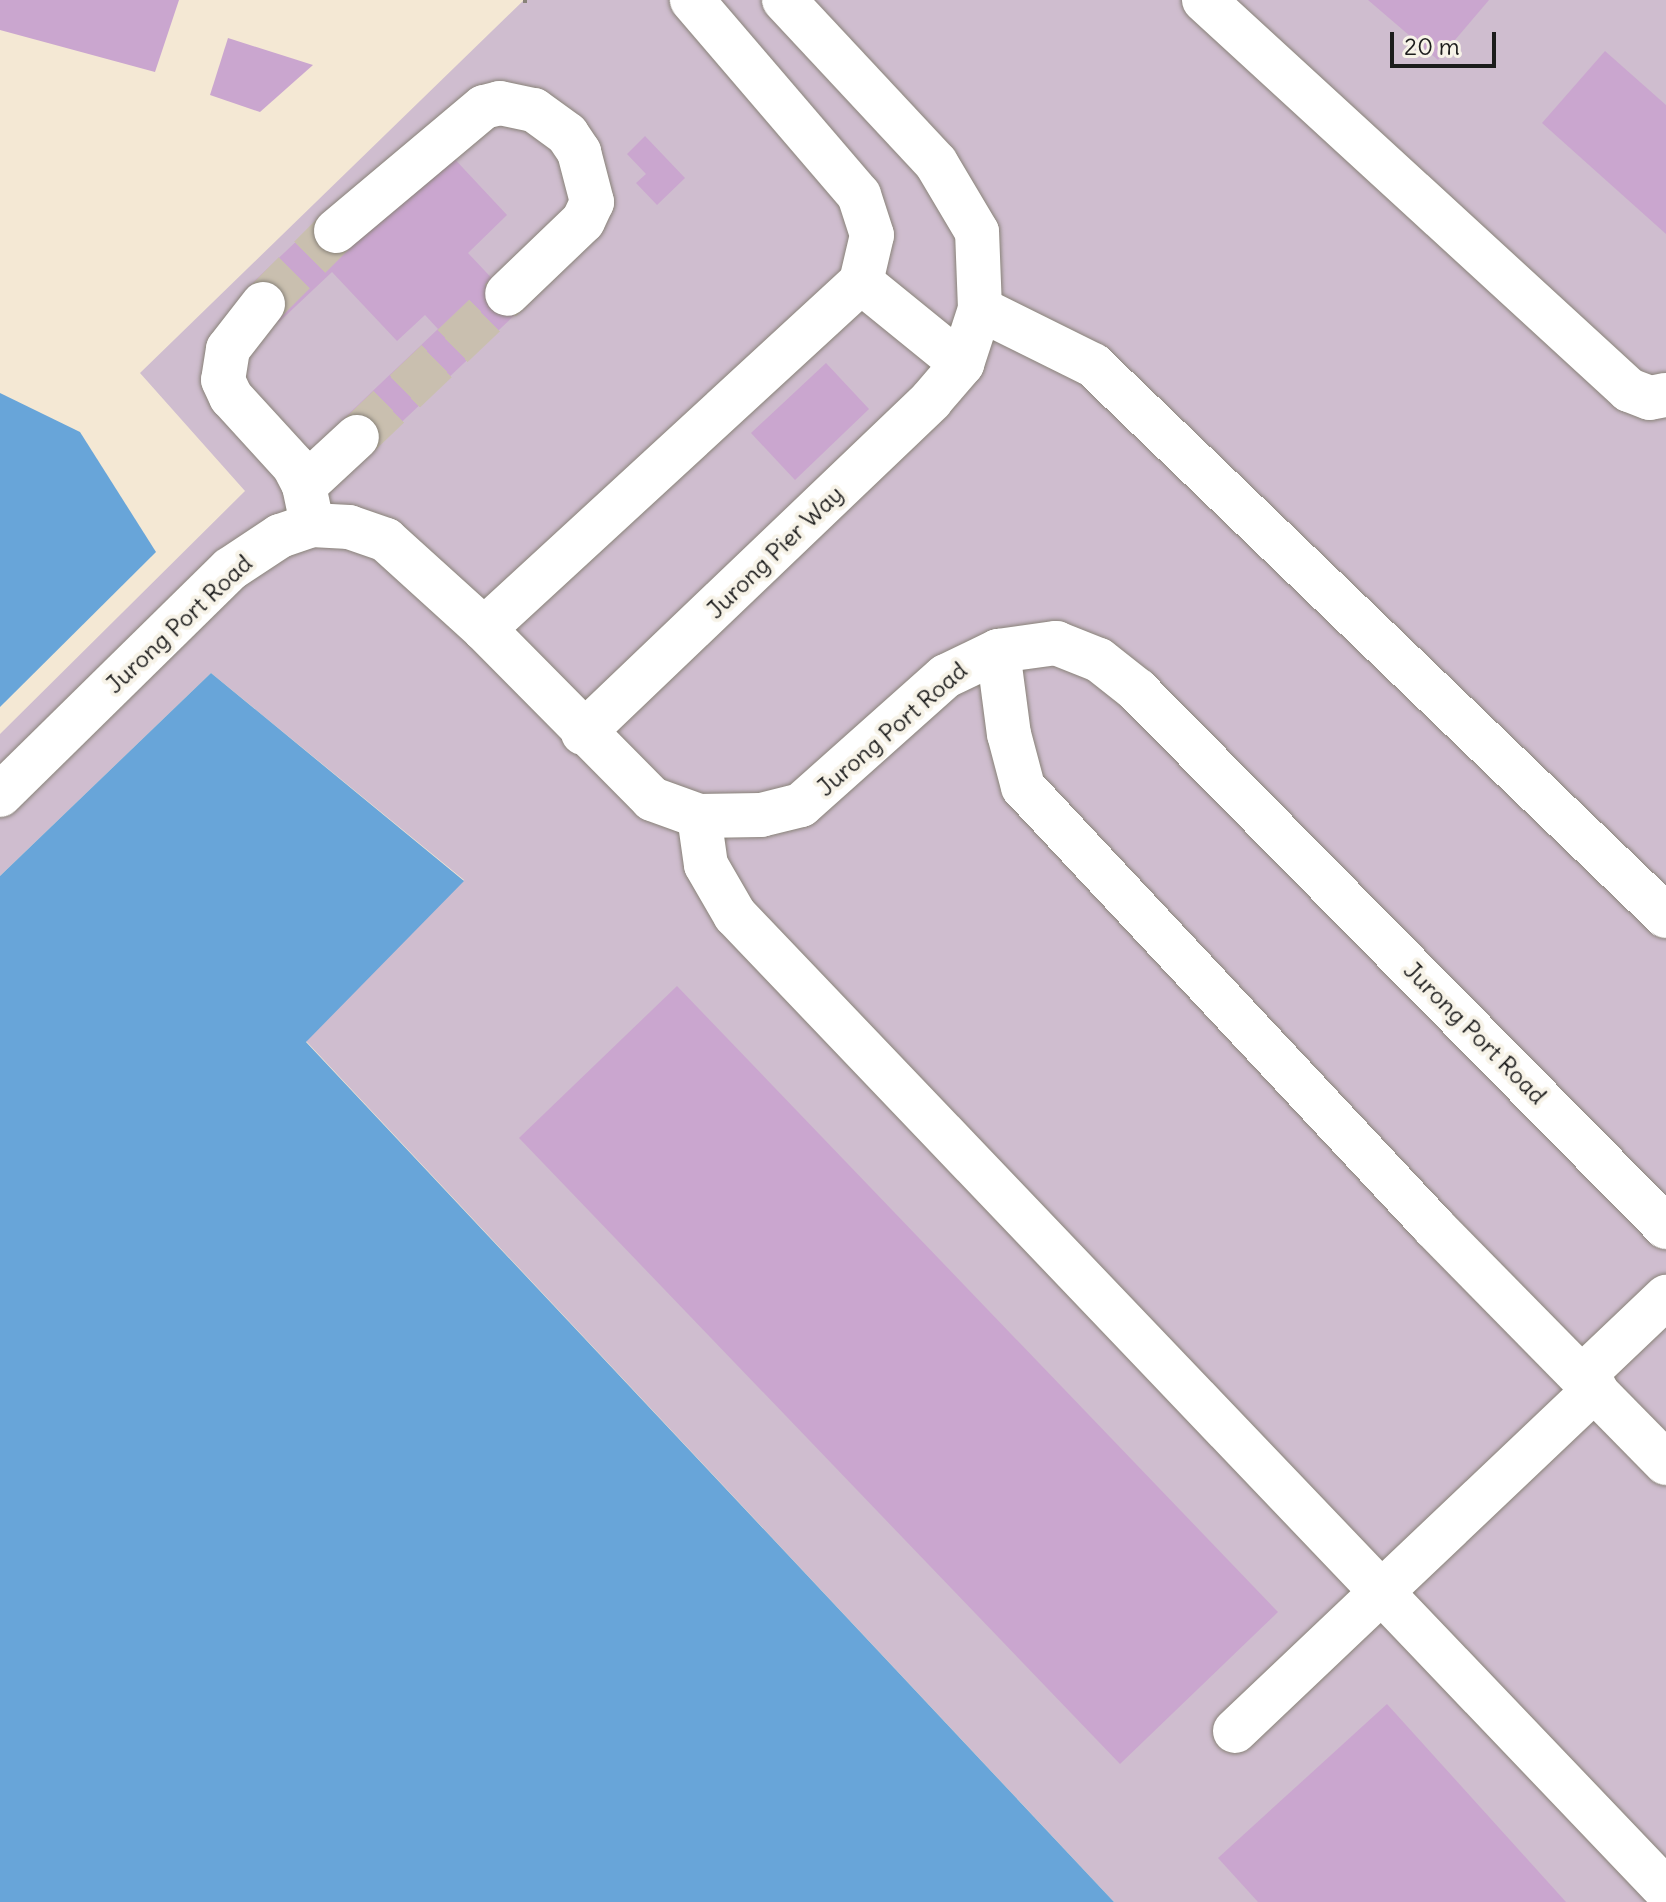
<!DOCTYPE html>
<style>
body{margin:0}
#map{position:relative;width:1666px;height:1902px;overflow:hidden;background:#f4e8d4;font-family:Delius,sans-serif}
div>[style]{position:absolute}
.industrial>*{inset:0;background:#cfbdcf}
.water>*{inset:0;background:#68a5d9}
.building>*{inset:0;background:#caa6cf}
.minor-tunnel>*{height:44px;margin-top:-22px;transform-origin:0;background:repeating-linear-gradient(90deg,#c9bfaf 0 44px,transparent 0 66px)}
.path>*{height:5px;margin-top:-2.5px;transform-origin:0;background:repeating-linear-gradient(90deg,#888278 0 6px,transparent 0 12px)}
.roads{filter:drop-shadow(0 0 2px #888278) drop-shadow(0 0 2px #888278)}
.minor>*{height:44px;margin:-22px;padding:0 22px;transform-origin:22px;border-radius:22px;background:#fff}
span{translate:-50% -50%;white-space:nowrap;text-align:center;line-height:1.15;-webkit-text-stroke:8px #f7f3e8;paint-order:stroke}
.street-label{font-size:24px;color:#1c1c1c}
.scale{position:absolute;left:1390px;top:32px;width:106px;height:36px;box-sizing:border-box;border:4px solid #1c1c1c;border-top:0;padding-left:10px;font-size:24px;line-height:28px;white-space:nowrap;color:#1c1c1c;-webkit-text-stroke:6px #f7f3e8;paint-order:stroke}
</style>
<div id="map">
<div class="industrial">
<i style="clip-path:polygon(524px 0,1666px 0,1666px 1902px,1114px 1902px,306px 1041px,464px 880px,211px 673px,0 876px,0 734px,245px 491px,140px 373px)"></i>
</div>
<div class="water">
<i style="clip-path:polygon(0 393px,80px 432px,156px 552px,0 707px)"></i>
<i style="clip-path:polygon(211px 673px,464px 881px,306px 1042px,1114px 1902px,0 1902px,0 876px)"></i>
</div>
<div class="building">
<i style="clip-path:polygon(0 0,179px 0,155px 72px,0 30px)"></i>
<i style="clip-path:polygon(1368px 0,1489px 0,1438px 60px)"></i>
<i style="clip-path:polygon(228px 38px,313px 65px,260px 112px,210px 95px)"></i>
<i style="clip-path:polygon(1605px 51px,1666px 105px,1666px 234px,1542px 123px)"></i>
<i style="clip-path:polygon(645px 136px,685px 178px,657px 205px,636px 183px,646px 174px,627px 154px)"></i>
<i style="clip-path:polygon(449px 153px,507px 215px,468px 253px,521px 309px,370px 452px,341px 421px,438px 329px,425px 315px,397px 341px,332px 272px,279px 322px,247px 288px,322px 217px)"></i>
<i style="clip-path:polygon(826px 363px,869px 409px,795px 480px,751px 433px)"></i>
<i style="clip-path:polygon(677px 986px,1278px 1612px,1120px 1764px,519px 1138px)"></i>
<i style="clip-path:polygon(1387px 1704px,1566px 1902px,1258px 1902px,1218px 1858px)"></i>
</div>
<div class="minor-tunnel">
<i style="left:263px;top:304px;width:103px;rotate:-45deg"></i>
<i style="left:357px;top:437px;width:207px;rotate:-43.6deg"></i>
</div>
<div class="path">
<i style="left:523px;top:0;width:4px"></i>
</div>
<div class="roads">
<div class="minor">
<i style="left:1204px;top:0;width:577px;rotate:42.54deg"></i>
<i style="left:1629px;top:390px;width:22px;rotate:21deg"></i>
<i style="left:1650px;top:398px;width:16px;rotate:-11deg"></i>
<i style="left:336px;top:231px;width:193px;rotate:-40deg"></i>
<i style="left:484px;top:107px;width:16px;rotate:-14deg"></i>
<i style="left:500px;top:103px;width:35px;rotate:12deg"></i>
<i style="left:534px;top:110px;width:41px;rotate:36deg"></i>
<i style="left:567px;top:134px;width:22px;rotate:56deg"></i>
<i style="left:579px;top:152px;width:52px;rotate:75.4deg"></i>
<i style="left:592px;top:202px;width:21px;rotate:115deg"></i>
<i style="left:583px;top:221px;width:105px;rotate:136.2deg"></i>
<i style="left:861px;top:282px;width:130px;rotate:39.1deg"></i>
<i style="left:263px;top:304px;width:57px;rotate:127.9deg"></i>
<i style="left:228px;top:349px;width:31px;rotate:99deg"></i>
<i style="left:223px;top:380px;width:19px;rotate:65deg"></i>
<i style="left:231px;top:397px;width:93px;rotate:47.6deg"></i>
<i style="left:294px;top:466px;width:22px;rotate:63deg"></i>
<i style="left:304px;top:486px;width:40px;rotate:78deg"></i>
<i style="left:980px;top:309px;width:126px;rotate:26.4deg"></i>
<i style="left:1093px;top:365px;width:795px;rotate:43.88deg"></i>
<i style="left:304px;top:486px;width:72px;rotate:-42.8deg"></i>
<i style="left:484px;top:629px;width:512px;rotate:-42.63deg"></i>
<i style="left:861px;top:282px;width:48px;rotate:-76.8deg"></i>
<i style="left:872px;top:235px;width:42px;rotate:-108deg"></i>
<i style="left:859px;top:195px;width:257px;rotate:-130.6deg"></i>
<i style="left:998px;top:651px;width:84px;rotate:82.5deg"></i>
<i style="left:1009px;top:734px;width:55px;rotate:75.2deg"></i>
<i style="left:1023px;top:787px;width:602px;rotate:46.95deg"></i>
<i style="left:1434px;top:1227px;width:331px;rotate:45.5deg"></i>
<i style="left:583px;top:733px;width:482px;rotate:-43.7deg"></i>
<i style="left:931px;top:400px;width:48px;rotate:-49.3deg"></i>
<i style="left:962px;top:364px;width:58px;rotate:-71.9deg"></i>
<i style="left:980px;top:309px;width:77px;rotate:-92.2deg"></i>
<i style="left:977px;top:232px;width:80px;rotate:-120.7deg"></i>
<i style="left:936px;top:163px;width:223px;rotate:-133deg"></i>
<i style="left:0;top:795px;width:322px;rotate:-44.5deg"></i>
<i style="left:230px;top:569px;width:60px;rotate:-33.4deg"></i>
<i style="left:280px;top:536px;width:34px;rotate:-19deg"></i>
<i style="left:312px;top:525px;width:37px;rotate:3deg"></i>
<i style="left:349px;top:527px;width:39px;rotate:19deg"></i>
<i style="left:386px;top:540px;width:132px;rotate:42.2deg"></i>
<i style="left:484px;top:629px;width:239px;rotate:45.3deg"></i>
<i style="left:652px;top:799px;width:50px;rotate:19.9deg"></i>
<i style="left:699px;top:816px;width:62px;rotate:-0.9deg"></i>
<i style="left:761px;top:815px;width:41px;rotate:-14deg"></i>
<i style="left:801px;top:805px;width:194px;rotate:-41.7deg"></i>
<i style="left:946px;top:676px;width:58px;rotate:-25.7deg"></i>
<i style="left:998px;top:651px;width:59px;rotate:-7.9deg"></i>
<i style="left:1056px;top:643px;width:46px;rotate:21.6deg"></i>
<i style="left:1099px;top:660px;width:48px;rotate:38.3deg"></i>
<i style="left:1137px;top:690px;width:754px;rotate:45.43deg"></i>
<i style="left:699px;top:816px;width:49px;rotate:81.9deg"></i>
<i style="left:706px;top:865px;width:58px;rotate:59.9deg"></i>
<i style="left:735px;top:915px;width:1348px;rotate:46.32deg"></i>
<i style="left:1583px;top:1376px;width:115px;rotate:-43.6deg"></i>
<i style="left:1235px;top:1731px;width:497px;rotate:-43.5deg"></i>
</div>
</div>
<div class="street-label">
<span style="left:775px;top:552px;rotate:-44deg">Jurong Pier Way</span>
<span style="left:179px;top:624px;rotate:-43deg">Jurong Port Road</span>
<span style="left:892px;top:729px;rotate:-41deg">Jurong Port Road</span>
<span style="left:1475px;top:1033px;rotate:45deg">Jurong Port Road</span>
</div>
<div class="scale">20 m</div>
</div>
